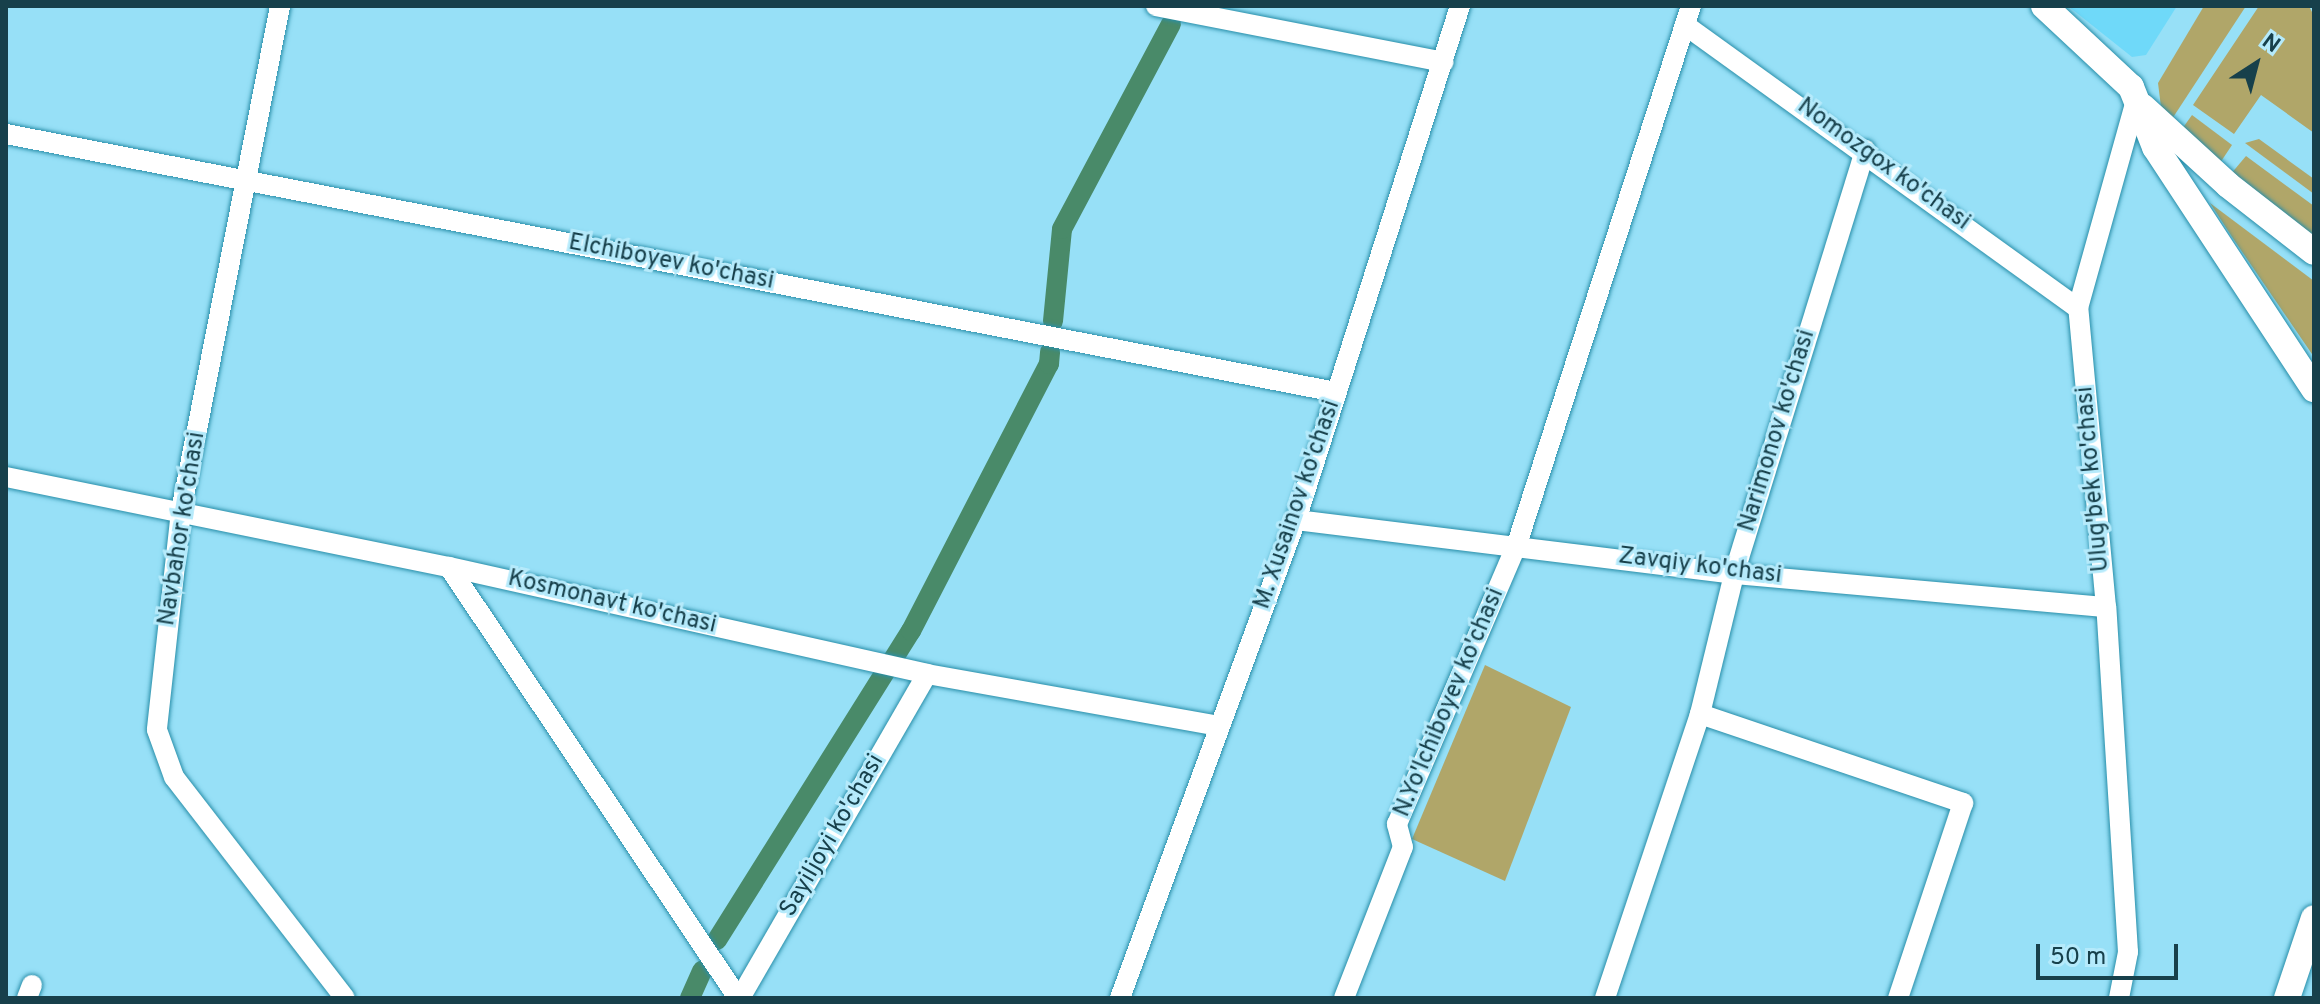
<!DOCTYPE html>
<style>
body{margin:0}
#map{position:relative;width:2320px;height:1004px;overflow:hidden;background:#97e0f7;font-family:Overpass,sans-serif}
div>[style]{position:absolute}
.built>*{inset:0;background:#6fd9f9}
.green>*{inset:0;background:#b0a669}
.canal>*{height:20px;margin:-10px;padding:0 10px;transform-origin:10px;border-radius:10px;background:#498a69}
.roads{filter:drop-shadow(0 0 2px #288ea9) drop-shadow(0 0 2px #288ea9)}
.minor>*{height:20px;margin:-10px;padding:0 10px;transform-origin:10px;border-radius:10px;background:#fff}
.major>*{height:26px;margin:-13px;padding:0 13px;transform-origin:13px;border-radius:13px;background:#fff}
span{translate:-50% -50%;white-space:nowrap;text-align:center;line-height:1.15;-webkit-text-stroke:6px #b5eafb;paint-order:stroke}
.street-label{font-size:24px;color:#17404b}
.frame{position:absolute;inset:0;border:8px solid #17404b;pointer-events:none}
.north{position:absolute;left:2216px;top:24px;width:80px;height:80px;-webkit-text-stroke:6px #b5eafb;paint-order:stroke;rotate:36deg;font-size:22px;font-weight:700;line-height:32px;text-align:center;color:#17404b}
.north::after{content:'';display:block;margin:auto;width:28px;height:36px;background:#17404b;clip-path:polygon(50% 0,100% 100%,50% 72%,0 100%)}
.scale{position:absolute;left:2036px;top:944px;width:142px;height:36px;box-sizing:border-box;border:4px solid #17404b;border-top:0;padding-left:10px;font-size:24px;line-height:28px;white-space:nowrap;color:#17404b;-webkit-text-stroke:6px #b5eafb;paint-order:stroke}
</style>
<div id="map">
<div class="built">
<i style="clip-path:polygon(2068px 6px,2177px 6px,2146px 55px,2132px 57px)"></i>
</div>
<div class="green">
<i style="clip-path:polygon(2204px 6px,2246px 6px,2172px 119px,2161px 107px,2158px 83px)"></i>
<i style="clip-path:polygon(2259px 6px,2309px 6px,2314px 16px,2314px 133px,2261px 95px,2234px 134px,2193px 105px)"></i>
<i style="clip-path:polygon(2192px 115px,2232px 145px,2218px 166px,2182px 129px)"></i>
<i style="clip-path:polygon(2259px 139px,2314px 179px,2314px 194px,2245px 143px)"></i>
<i style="clip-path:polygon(2246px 156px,2314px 206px,2314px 239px,2230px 175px)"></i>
<i style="clip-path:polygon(2210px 203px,2314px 281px,2314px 357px,2234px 240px)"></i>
<i style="clip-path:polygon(1485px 665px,1571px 707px,1505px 881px,1412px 839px)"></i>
</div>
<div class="canal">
<i style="left:1053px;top:321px;width:92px;rotate:-84.4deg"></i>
<i style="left:1062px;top:229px;width:232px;rotate:-62deg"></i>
<i style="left:717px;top:940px;width:365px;rotate:-57.9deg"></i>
<i style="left:911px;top:631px;width:301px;rotate:-62.7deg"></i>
<i style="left:1049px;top:364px;width:12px;rotate:-85deg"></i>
<i style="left:690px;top:998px;width:30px;rotate:-66deg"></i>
</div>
<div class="roads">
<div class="minor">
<i style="left:280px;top:6px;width:515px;rotate:101.09deg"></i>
<i style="left:181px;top:511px;width:220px;rotate:96.3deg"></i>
<i style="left:157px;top:730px;width:50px;rotate:70.1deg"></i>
<i style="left:174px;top:777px;width:279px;rotate:52.3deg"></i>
<i style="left:1156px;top:6px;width:293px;rotate:11deg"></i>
<i style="left:1685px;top:25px;width:484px;rotate:35.8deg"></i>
<i style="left:6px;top:134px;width:1355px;rotate:10.98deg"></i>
<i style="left:6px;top:477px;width:452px;rotate:11.5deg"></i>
<i style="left:449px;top:567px;width:490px;rotate:12.6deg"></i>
<i style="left:927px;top:674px;width:296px;rotate:10.1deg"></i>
<i style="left:1296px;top:520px;width:441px;rotate:7deg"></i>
<i style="left:1734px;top:574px;width:373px;rotate:5.1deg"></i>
<i style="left:449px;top:567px;width:519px;rotate:56.16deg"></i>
<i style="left:1700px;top:714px;width:278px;rotate:18.7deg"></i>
<i style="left:1963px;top:803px;width:206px;rotate:108.4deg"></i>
<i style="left:27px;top:998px;width:14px;rotate:-69deg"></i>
<i style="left:740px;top:998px;width:374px;rotate:-60deg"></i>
<i style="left:1120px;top:998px;width:509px;rotate:-69.79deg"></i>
<i style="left:1296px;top:520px;width:540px;rotate:-72.3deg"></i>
<i style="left:1344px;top:998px;width:162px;rotate:-68.7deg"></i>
<i style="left:1403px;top:847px;width:24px;rotate:-105deg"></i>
<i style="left:1397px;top:824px;width:305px;rotate:-66.8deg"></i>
<i style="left:1517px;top:544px;width:565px;rotate:-72.08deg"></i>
<i style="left:1605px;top:998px;width:299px;rotate:-71.5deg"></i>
<i style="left:1700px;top:714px;width:144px;rotate:-76.3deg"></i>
<i style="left:1734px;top:574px;width:444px;rotate:-72.8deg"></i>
<i style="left:2119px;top:998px;width:47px;rotate:-78.9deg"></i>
<i style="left:2128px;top:952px;width:346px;rotate:-93.6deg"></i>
<i style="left:2106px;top:607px;width:300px;rotate:-95.3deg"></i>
<i style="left:2078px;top:308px;width:216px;rotate:-74.4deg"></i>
</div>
<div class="major">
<i style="left:2044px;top:6px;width:119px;rotate:43deg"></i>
<i style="left:2131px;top:87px;width:65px;rotate:68.2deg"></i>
<i style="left:2155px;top:147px;width:290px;rotate:56.7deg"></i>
<i style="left:2143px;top:107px;width:115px;rotate:42.5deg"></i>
<i style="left:2228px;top:185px;width:109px;rotate:37.9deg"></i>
<i style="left:2287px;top:998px;width:84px;rotate:-71.4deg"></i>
</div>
</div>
<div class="street-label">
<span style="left:1883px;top:165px;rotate:36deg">Nomozgox ko'chasi</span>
<span style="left:671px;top:263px;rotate:11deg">Elchiboyev ko'chasi</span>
<span style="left:1778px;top:431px;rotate:-73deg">Narimonov ko'chasi</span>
<span style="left:2094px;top:479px;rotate:-95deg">Ulug'bek ko'chasi</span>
<span style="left:1298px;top:505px;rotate:-71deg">M. Xusainov ko'chasi</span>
<span style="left:183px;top:529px;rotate:-81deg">Navbahor ko'chasi</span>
<span style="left:1700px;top:567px;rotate:7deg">Zavqiy ko'chasi</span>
<span style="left:612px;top:603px;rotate:13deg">Kosmonavt ko'chasi</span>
<span style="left:1450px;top:703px;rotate:-67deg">N.Yo'lchiboyev ko'chasi</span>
<span style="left:833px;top:836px;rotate:-60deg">Sayiljoyi ko'chasi</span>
</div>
<div class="frame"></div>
<div class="north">N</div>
<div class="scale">50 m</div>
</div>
